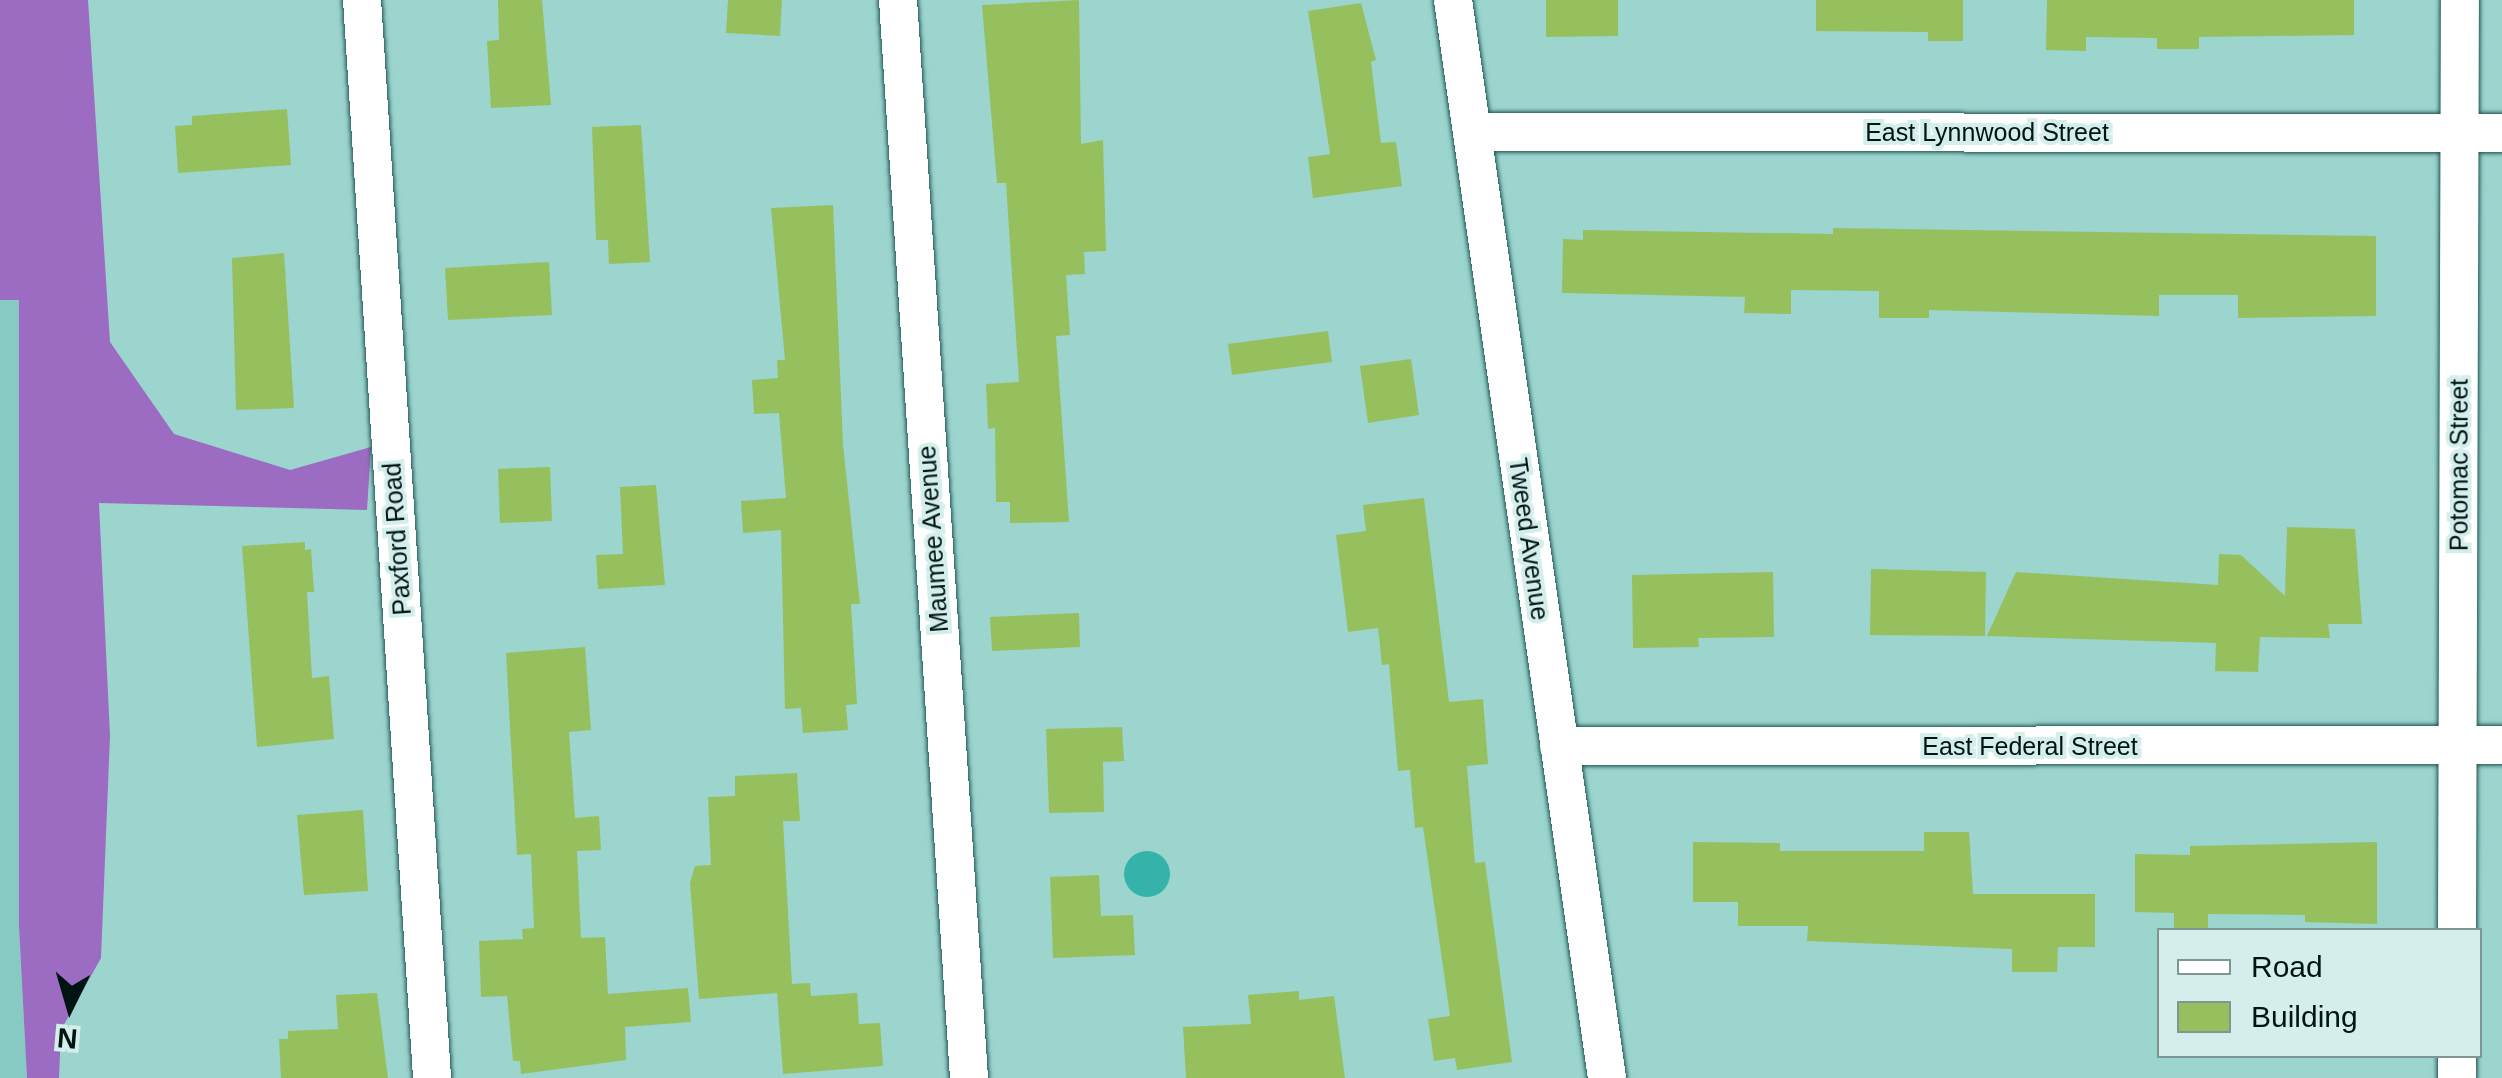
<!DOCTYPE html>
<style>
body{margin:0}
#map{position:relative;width:2502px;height:1078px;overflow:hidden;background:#9cd4ce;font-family:Helvetica,sans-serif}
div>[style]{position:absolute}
.built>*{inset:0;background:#87cac3}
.forest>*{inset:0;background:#9b6cc2}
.water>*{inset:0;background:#35b3aa}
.round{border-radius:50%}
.building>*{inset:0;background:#96c05e}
.roads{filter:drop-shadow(0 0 2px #1f5753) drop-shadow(0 0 2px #1f5753)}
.minor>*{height:38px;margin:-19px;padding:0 19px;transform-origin:19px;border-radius:19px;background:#fff}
span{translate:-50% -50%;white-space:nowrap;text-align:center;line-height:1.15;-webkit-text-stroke:8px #d3eeeb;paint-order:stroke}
.street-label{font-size:25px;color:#001412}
.legend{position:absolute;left:2157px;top:928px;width:325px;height:130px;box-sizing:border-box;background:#d3eeeb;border:2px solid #7f9794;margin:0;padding:12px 18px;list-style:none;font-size:30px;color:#001412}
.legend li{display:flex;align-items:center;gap:20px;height:50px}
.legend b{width:50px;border:2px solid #7f9794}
.north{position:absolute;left:20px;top:958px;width:100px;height:100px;-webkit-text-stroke:8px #d3eeeb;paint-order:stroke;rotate:185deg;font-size:28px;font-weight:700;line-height:40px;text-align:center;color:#001412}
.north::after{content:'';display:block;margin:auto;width:35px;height:45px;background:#001412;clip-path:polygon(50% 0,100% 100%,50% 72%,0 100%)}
</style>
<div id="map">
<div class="built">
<i style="clip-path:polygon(0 300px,19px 300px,19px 926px,27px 1078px,0 1078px)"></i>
</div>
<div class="forest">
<i style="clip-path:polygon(0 0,88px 0,110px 342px,174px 434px,290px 470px,371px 447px,367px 510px,99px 503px,110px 736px,101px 958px,61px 1030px,59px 1078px,27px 1078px,19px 926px,19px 300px,0 300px)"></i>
</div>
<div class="water">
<i class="round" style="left:1124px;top:851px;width:46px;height:46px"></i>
</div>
<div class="building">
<i style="clip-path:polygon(498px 0,542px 0,551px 105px,491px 108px,487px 41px,499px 40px)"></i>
<i style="clip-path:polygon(728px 0,782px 0,780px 36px,726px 33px)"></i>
<i style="clip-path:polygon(1079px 0,1081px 144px,1103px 140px,1106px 251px,1084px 252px,1085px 274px,1066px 275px,1070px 335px,1056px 336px,1069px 522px,1010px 523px,1010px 502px,996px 502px,995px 428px,988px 429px,986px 384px,1019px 382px,1006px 183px,997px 183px,982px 5px)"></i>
<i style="clip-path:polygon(1546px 0,1618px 0,1618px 36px,1546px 37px)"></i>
<i style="clip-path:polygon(1816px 0,1963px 0,1963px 41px,1928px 41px,1928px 32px,1816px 31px)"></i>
<i style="clip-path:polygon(2047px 0,2354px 0,2354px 35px,2199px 37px,2199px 49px,2157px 49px,2157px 38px,2086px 37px,2086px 51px,2046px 50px)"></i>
<i style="clip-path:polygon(1361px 3px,1376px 60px,1371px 62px,1381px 143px,1396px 142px,1402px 186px,1313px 198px,1308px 157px,1330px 154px,1308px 11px)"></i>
<i style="clip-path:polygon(287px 109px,291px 165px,178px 173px,175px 126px,192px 125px,192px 116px)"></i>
<i style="clip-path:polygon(641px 125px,650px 262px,609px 264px,608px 240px,596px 240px,592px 127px)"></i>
<i style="clip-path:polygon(833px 205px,843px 445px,860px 604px,851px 604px,857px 704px,846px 705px,848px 730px,803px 733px,801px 708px,785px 709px,781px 530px,743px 533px,741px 501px,786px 498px,779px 413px,754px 414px,752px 380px,778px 378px,777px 360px,785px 360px,771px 208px)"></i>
<i style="clip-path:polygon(1833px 228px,2376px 236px,2376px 316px,2238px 318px,2238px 295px,2159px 295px,2159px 316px,1929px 310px,1929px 318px,1879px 318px,1879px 291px,1791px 290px,1791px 314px,1744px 313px,1745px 297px,1562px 293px,1563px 239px,1583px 240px,1583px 230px,1833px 234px)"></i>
<i style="clip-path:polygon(284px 253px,294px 408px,236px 410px,232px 258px)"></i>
<i style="clip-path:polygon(549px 262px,552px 315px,448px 320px,445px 268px)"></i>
<i style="clip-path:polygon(1328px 331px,1332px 362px,1232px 375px,1228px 344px)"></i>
<i style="clip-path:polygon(1411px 359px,1419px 415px,1368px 423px,1360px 366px)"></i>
<i style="clip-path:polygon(550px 467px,552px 521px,500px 523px,498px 469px)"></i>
<i style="clip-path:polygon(656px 485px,665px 585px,598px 589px,596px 555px,623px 554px,620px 487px)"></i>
<i style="clip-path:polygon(1424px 498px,1449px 702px,1483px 699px,1488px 764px,1467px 766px,1475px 863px,1485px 862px,1512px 1062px,1457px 1070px,1455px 1058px,1434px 1061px,1428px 1019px,1450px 1016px,1423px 827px,1415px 828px,1410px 770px,1398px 771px,1389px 664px,1382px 665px,1378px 628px,1348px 632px,1336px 535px,1366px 531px,1363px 505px)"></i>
<i style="clip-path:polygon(2287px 527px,2355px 529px,2362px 624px,2328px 624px,2330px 638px,2260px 637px,2258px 672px,2215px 671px,2216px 643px,1987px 636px,2016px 572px,2218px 585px,2219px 554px,2241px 555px,2285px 596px)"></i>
<i style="clip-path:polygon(305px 542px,305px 550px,311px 549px,314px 592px,307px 592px,312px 678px,329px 676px,334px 739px,257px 747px,242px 546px)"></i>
<i style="clip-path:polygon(1871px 569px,1986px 572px,1985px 636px,1870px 635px)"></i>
<i style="clip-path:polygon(1773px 572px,1774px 637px,1698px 638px,1699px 647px,1633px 648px,1632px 575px)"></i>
<i style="clip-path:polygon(1079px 613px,1080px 647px,992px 651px,990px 617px)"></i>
<i style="clip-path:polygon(585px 647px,591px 730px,569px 732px,575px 818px,599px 816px,601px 850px,577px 851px,581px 938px,605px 937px,608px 994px,688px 988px,691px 1022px,625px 1027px,626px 1060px,521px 1074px,520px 1061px,513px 1061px,507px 996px,481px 997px,479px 941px,523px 939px,522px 929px,534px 928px,531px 854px,517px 855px,506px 653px)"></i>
<i style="clip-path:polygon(1122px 727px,1124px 761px,1103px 762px,1104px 812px,1049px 813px,1046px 729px)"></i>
<i style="clip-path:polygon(797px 773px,800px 821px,783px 821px,792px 984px,810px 983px,811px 996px,857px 993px,859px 1024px,880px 1023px,883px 1066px,783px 1074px,777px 993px,699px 999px,690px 883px,695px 866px,711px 865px,708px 797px,735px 796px,735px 776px)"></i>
<i style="clip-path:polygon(363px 810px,368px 891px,304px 895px,297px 815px)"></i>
<i style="clip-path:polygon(1924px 832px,1969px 832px,1973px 894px,2095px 894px,2095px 947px,2058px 947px,2057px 972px,2012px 972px,2012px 949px,1807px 941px,1808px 926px,1738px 926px,1738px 902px,1693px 902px,1693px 842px,1780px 843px,1780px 851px,1924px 851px)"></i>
<i style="clip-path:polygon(2377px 842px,2377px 924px,2305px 922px,2305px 915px,2208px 914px,2208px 930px,2174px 930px,2174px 913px,2135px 912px,2135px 854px,2190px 855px,2190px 846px)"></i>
<i style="clip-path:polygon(1099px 875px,1101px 916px,1133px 915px,1135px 955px,1053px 958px,1050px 877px)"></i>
<i style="clip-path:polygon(1299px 991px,1299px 1000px,1334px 996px,1345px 1078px,1186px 1078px,1183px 1027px,1251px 1024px,1248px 995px)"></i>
<i style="clip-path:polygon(377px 993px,388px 1078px,281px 1078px,279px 1039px,288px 1039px,288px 1031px,338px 1029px,336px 995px)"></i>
</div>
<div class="roads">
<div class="minor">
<i style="left:362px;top:0;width:1080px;rotate:86.28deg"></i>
<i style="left:898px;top:0;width:1080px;rotate:86.23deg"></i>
<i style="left:1453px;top:0;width:1089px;rotate:81.87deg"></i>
<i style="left:1472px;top:132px;width:1030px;rotate:0.06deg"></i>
<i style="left:1559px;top:746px;width:943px;rotate:-0.06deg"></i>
<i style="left:2457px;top:930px;width:930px;rotate:-89.82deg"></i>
<i style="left:2457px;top:1056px;width:22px;rotate:90deg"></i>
</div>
</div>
<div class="street-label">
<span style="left:1987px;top:132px">East Lynnwood Street</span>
<span style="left:2459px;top:465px;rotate:-90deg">Potomac Street</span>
<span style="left:397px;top:539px;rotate:-94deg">Paxford Road</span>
<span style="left:933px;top:539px;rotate:-94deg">Maumee Avenue</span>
<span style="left:1529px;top:539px;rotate:82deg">Tweed Avenue</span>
<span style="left:2030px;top:746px">East Federal Street</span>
</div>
<ul class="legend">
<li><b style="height:12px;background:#fff"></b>Road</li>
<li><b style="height:28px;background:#96c05e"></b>Building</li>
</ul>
<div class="north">N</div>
</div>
